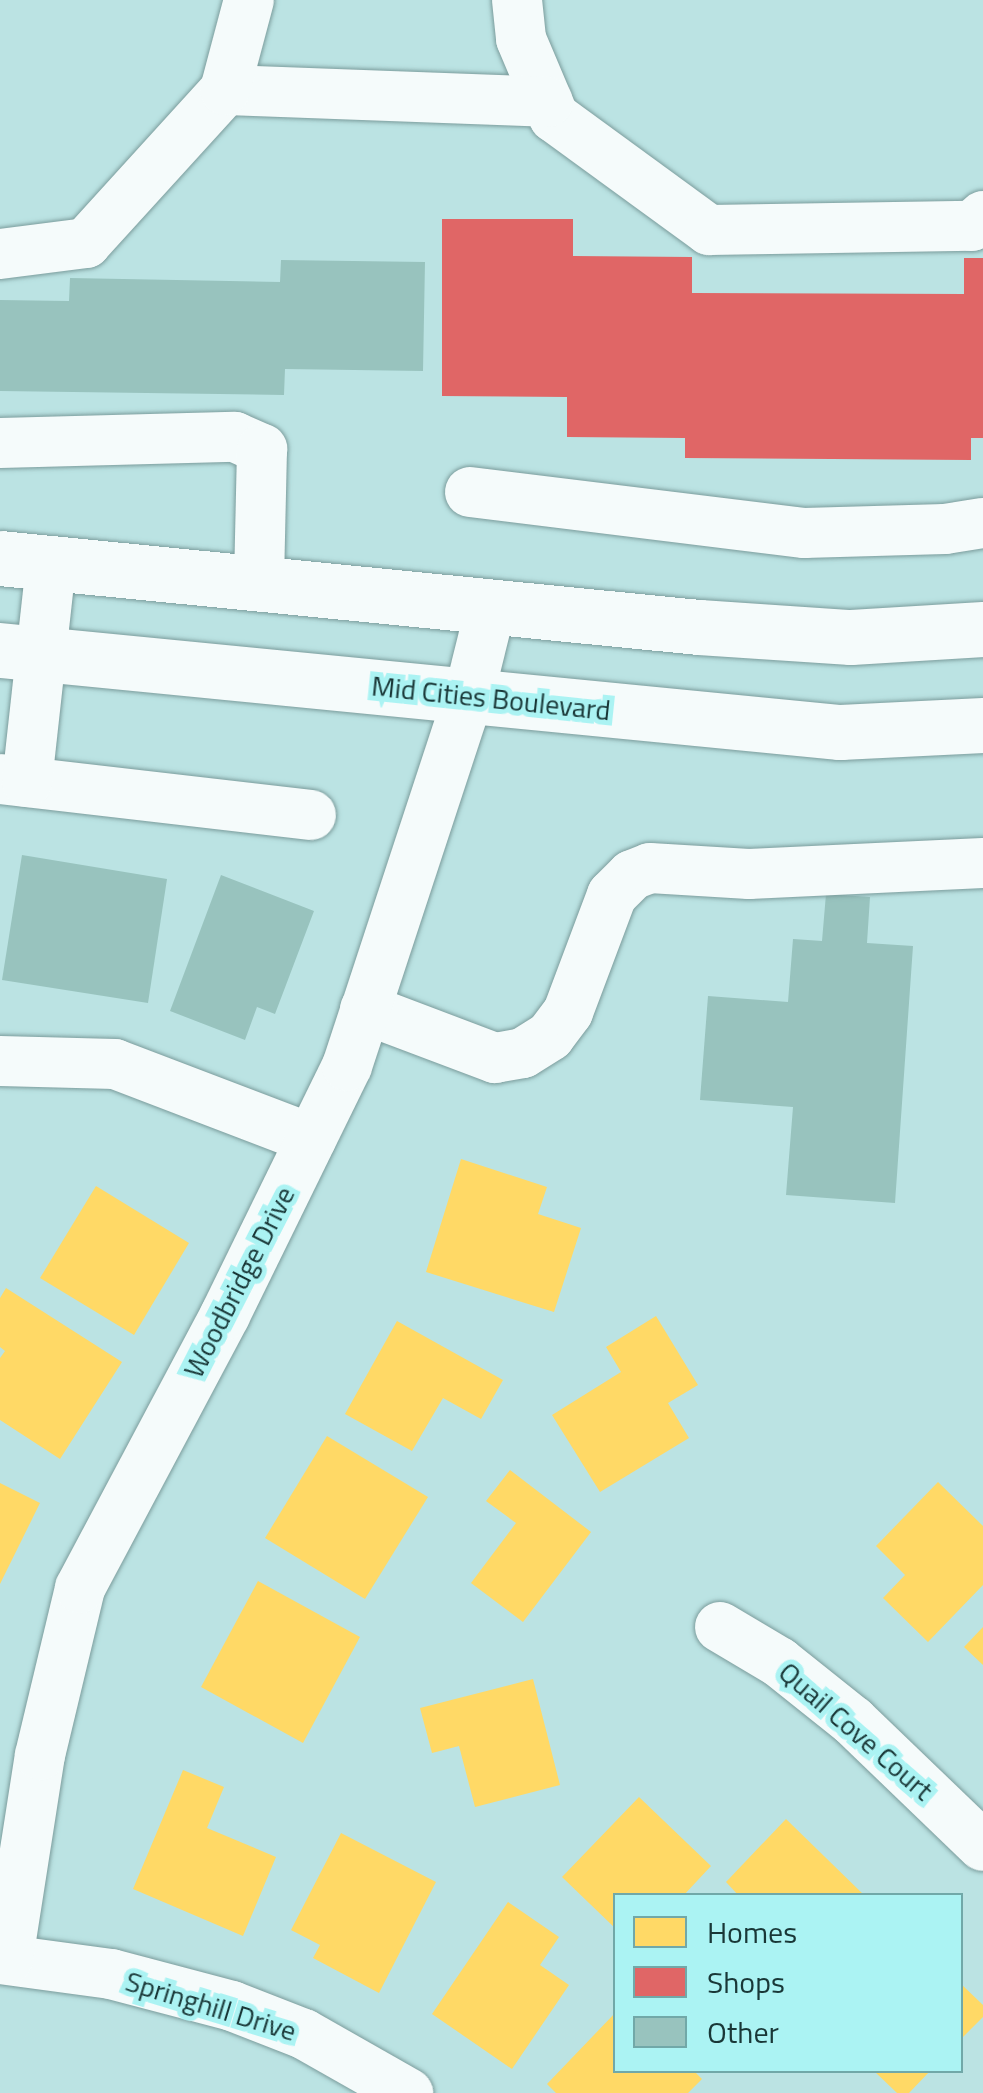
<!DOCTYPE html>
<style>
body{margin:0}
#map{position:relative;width:983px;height:2093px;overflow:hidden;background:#bbe3e3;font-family:"Titillium Web",sans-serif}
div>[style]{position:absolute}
.homes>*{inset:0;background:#ffd966}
.shops>*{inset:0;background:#e06666}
.building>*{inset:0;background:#98c3be}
.roads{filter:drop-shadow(0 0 2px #7b9c9c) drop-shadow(0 0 2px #7b9c9c)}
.minor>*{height:50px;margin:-25px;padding:0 25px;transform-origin:25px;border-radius:25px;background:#f5fbfb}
.major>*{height:55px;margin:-27.5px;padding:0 27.5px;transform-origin:27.5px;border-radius:27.5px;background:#f5fbfb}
span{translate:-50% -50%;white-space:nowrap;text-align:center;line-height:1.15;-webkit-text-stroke:10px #abf3f3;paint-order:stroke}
.street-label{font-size:28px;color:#193737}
.legend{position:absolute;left:613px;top:1893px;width:350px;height:180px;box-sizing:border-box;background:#abf3f3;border:2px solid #71a8a8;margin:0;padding:12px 18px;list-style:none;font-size:30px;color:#193737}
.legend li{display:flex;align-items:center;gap:20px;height:50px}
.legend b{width:50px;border:2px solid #71a8a8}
</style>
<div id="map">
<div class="homes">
<i style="clip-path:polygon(461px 1159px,547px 1187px,538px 1214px,581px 1228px,554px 1312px,426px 1272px)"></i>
<i style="clip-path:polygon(96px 1186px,189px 1243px,134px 1335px,40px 1278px)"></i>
<i style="clip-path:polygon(6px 1288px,122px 1362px,60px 1459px,0 1420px,0 1358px,5px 1351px,0 1347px,0 1298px)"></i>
<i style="clip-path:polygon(656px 1316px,698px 1385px,668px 1403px,689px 1438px,600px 1492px,552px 1415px,621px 1372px,606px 1347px)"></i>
<i style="clip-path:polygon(397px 1321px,503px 1380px,481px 1419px,443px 1398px,412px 1451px,345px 1414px)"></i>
<i style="clip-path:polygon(327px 1436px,428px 1497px,365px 1599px,265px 1538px)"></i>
<i style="clip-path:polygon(510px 1470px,591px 1532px,523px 1622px,471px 1583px,516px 1523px,486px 1501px)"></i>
<i style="clip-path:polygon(938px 1482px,983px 1526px,983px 1585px,928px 1642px,883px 1598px,905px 1575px,876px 1546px)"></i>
<i style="clip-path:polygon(0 1483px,40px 1503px,0 1584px)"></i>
<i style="clip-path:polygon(258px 1581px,360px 1637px,303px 1743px,201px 1687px)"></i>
<i style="clip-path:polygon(983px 1627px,983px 1665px,964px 1647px)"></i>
<i style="clip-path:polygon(533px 1679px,560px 1785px,475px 1807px,459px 1746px,432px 1753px,420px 1708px)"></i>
<i style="clip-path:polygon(183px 1770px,224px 1787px,207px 1828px,276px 1857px,243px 1936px,133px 1889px)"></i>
<i style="clip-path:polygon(639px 1797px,711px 1866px,683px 1896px,616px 1896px,616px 1929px,562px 1877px)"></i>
<i style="clip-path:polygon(786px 1819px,865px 1896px,739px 1896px,726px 1882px)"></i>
<i style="clip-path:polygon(341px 1833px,436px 1882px,379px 1993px,313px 1958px,320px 1945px,291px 1930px)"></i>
<i style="clip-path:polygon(508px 1902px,559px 1937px,540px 1965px,569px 1985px,512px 2069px,432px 2014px)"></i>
<i style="clip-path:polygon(960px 1983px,983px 2005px,983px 2017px,960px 2040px)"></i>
<i style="clip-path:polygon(616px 2012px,616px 2070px,693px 2070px,702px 2079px,688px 2093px,556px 2093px,547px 2084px)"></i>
<i style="clip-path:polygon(873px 2070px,931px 2070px,909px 2093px,897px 2093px)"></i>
</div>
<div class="shops">
<i style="clip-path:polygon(442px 219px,573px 219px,573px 256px,692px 257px,692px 293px,964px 294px,964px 258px,983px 258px,983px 438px,971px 438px,971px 460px,685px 458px,685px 438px,567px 437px,567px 397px,442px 396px)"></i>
</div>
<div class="building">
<i style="clip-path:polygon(281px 260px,425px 262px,423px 371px,285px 369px,284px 395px,0 391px,0 300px,69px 301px,70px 278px,280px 282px)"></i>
<i style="clip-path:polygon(22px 855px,167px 879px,148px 1003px,2px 980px)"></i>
<i style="clip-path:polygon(221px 875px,314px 911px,275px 1014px,257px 1007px,245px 1040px,170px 1011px)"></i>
<i style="clip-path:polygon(826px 894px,870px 897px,867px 943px,913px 946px,895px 1203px,786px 1195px,793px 1107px,700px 1100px,708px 996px,788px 1002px,793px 939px,822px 941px)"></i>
</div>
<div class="roads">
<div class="minor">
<i style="left:517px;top:0;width:39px;rotate:84deg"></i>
<i style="left:521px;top:39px;width:85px;rotate:67.1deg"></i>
<i style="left:554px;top:117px;width:192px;rotate:36.1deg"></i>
<i style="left:709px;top:230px;width:263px;rotate:-0.9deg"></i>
<i style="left:972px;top:226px;width:15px;rotate:-42deg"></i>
<i style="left:225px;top:90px;width:323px;rotate:2.1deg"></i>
<i style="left:0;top:254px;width:87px;rotate:-7.3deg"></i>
<i style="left:86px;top:243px;width:207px;rotate:-47.7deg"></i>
<i style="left:225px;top:90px;width:93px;rotate:-75.1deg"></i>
<i style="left:0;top:443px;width:235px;rotate:-1.5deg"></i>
<i style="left:235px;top:437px;width:30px;rotate:24deg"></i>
<i style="left:262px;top:449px;width:136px;rotate:91.3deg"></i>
<i style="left:470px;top:492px;width:337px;rotate:7deg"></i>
<i style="left:804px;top:533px;width:141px;rotate:-1.6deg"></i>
<i style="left:945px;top:529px;width:38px;rotate:-9deg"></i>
<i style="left:0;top:779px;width:313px;rotate:6.6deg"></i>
<i style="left:27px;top:782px;width:220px;rotate:-83.7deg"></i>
<i style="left:365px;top:1009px;width:139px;rotate:20.7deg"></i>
<i style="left:495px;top:1058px;width:28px;rotate:-10deg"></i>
<i style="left:523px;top:1053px;width:32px;rotate:-32deg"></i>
<i style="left:550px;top:1036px;width:30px;rotate:-53deg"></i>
<i style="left:568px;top:1012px;width:125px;rotate:-69.4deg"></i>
<i style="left:612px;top:895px;width:28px;rotate:-45deg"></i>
<i style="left:632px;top:875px;width:19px;rotate:-21deg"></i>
<i style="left:650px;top:868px;width:99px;rotate:3.5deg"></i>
<i style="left:749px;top:874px;width:234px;rotate:-2.7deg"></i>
<i style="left:0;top:1061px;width:115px;rotate:1.5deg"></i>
<i style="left:115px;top:1064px;width:210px;rotate:20.9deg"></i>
<i style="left:720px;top:1627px;width:69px;rotate:30.7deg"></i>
<i style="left:779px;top:1662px;width:95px;rotate:38.6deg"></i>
<i style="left:853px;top:1721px;width:180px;rotate:43.9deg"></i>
<i style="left:0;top:1959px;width:112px;rotate:7.7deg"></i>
<i style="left:111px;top:1974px;width:125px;rotate:14.8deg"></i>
<i style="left:232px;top:2006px;width:77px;rotate:21.3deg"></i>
<i style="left:304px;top:2034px;width:120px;rotate:29.6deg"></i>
<i style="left:8px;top:1959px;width:206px;rotate:-81.1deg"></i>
<i style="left:40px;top:1755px;width:172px;rotate:-76.5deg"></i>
<i style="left:80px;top:1588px;width:309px;rotate:-62deg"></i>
<i style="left:225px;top:1315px;width:277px;rotate:-63.9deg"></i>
<i style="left:347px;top:1066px;width:391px;rotate:-71.8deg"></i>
<i style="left:469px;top:695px;width:92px;rotate:-76.1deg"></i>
</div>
<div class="major">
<i style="left:0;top:558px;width:702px;rotate:5.64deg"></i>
<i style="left:699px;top:627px;width:152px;rotate:3.8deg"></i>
<i style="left:851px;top:637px;width:132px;rotate:-3.5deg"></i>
<i style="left:0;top:650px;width:844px;rotate:5.58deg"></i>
<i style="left:840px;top:732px;width:143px;rotate:-2.8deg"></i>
</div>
</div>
<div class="street-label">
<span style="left:491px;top:698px;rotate:6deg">Mid Cities Boulevard</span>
<span style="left:239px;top:1282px;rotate:-63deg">Woodbridge Drive</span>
<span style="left:856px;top:1731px;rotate:41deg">Quail Cove Court</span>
<span style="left:211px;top:2006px;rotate:17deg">Springhill Drive</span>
</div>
<ul class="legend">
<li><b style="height:28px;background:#ffd966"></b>Homes</li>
<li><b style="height:28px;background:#e06666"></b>Shops</li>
<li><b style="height:28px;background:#98c3be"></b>Other</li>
</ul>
</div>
